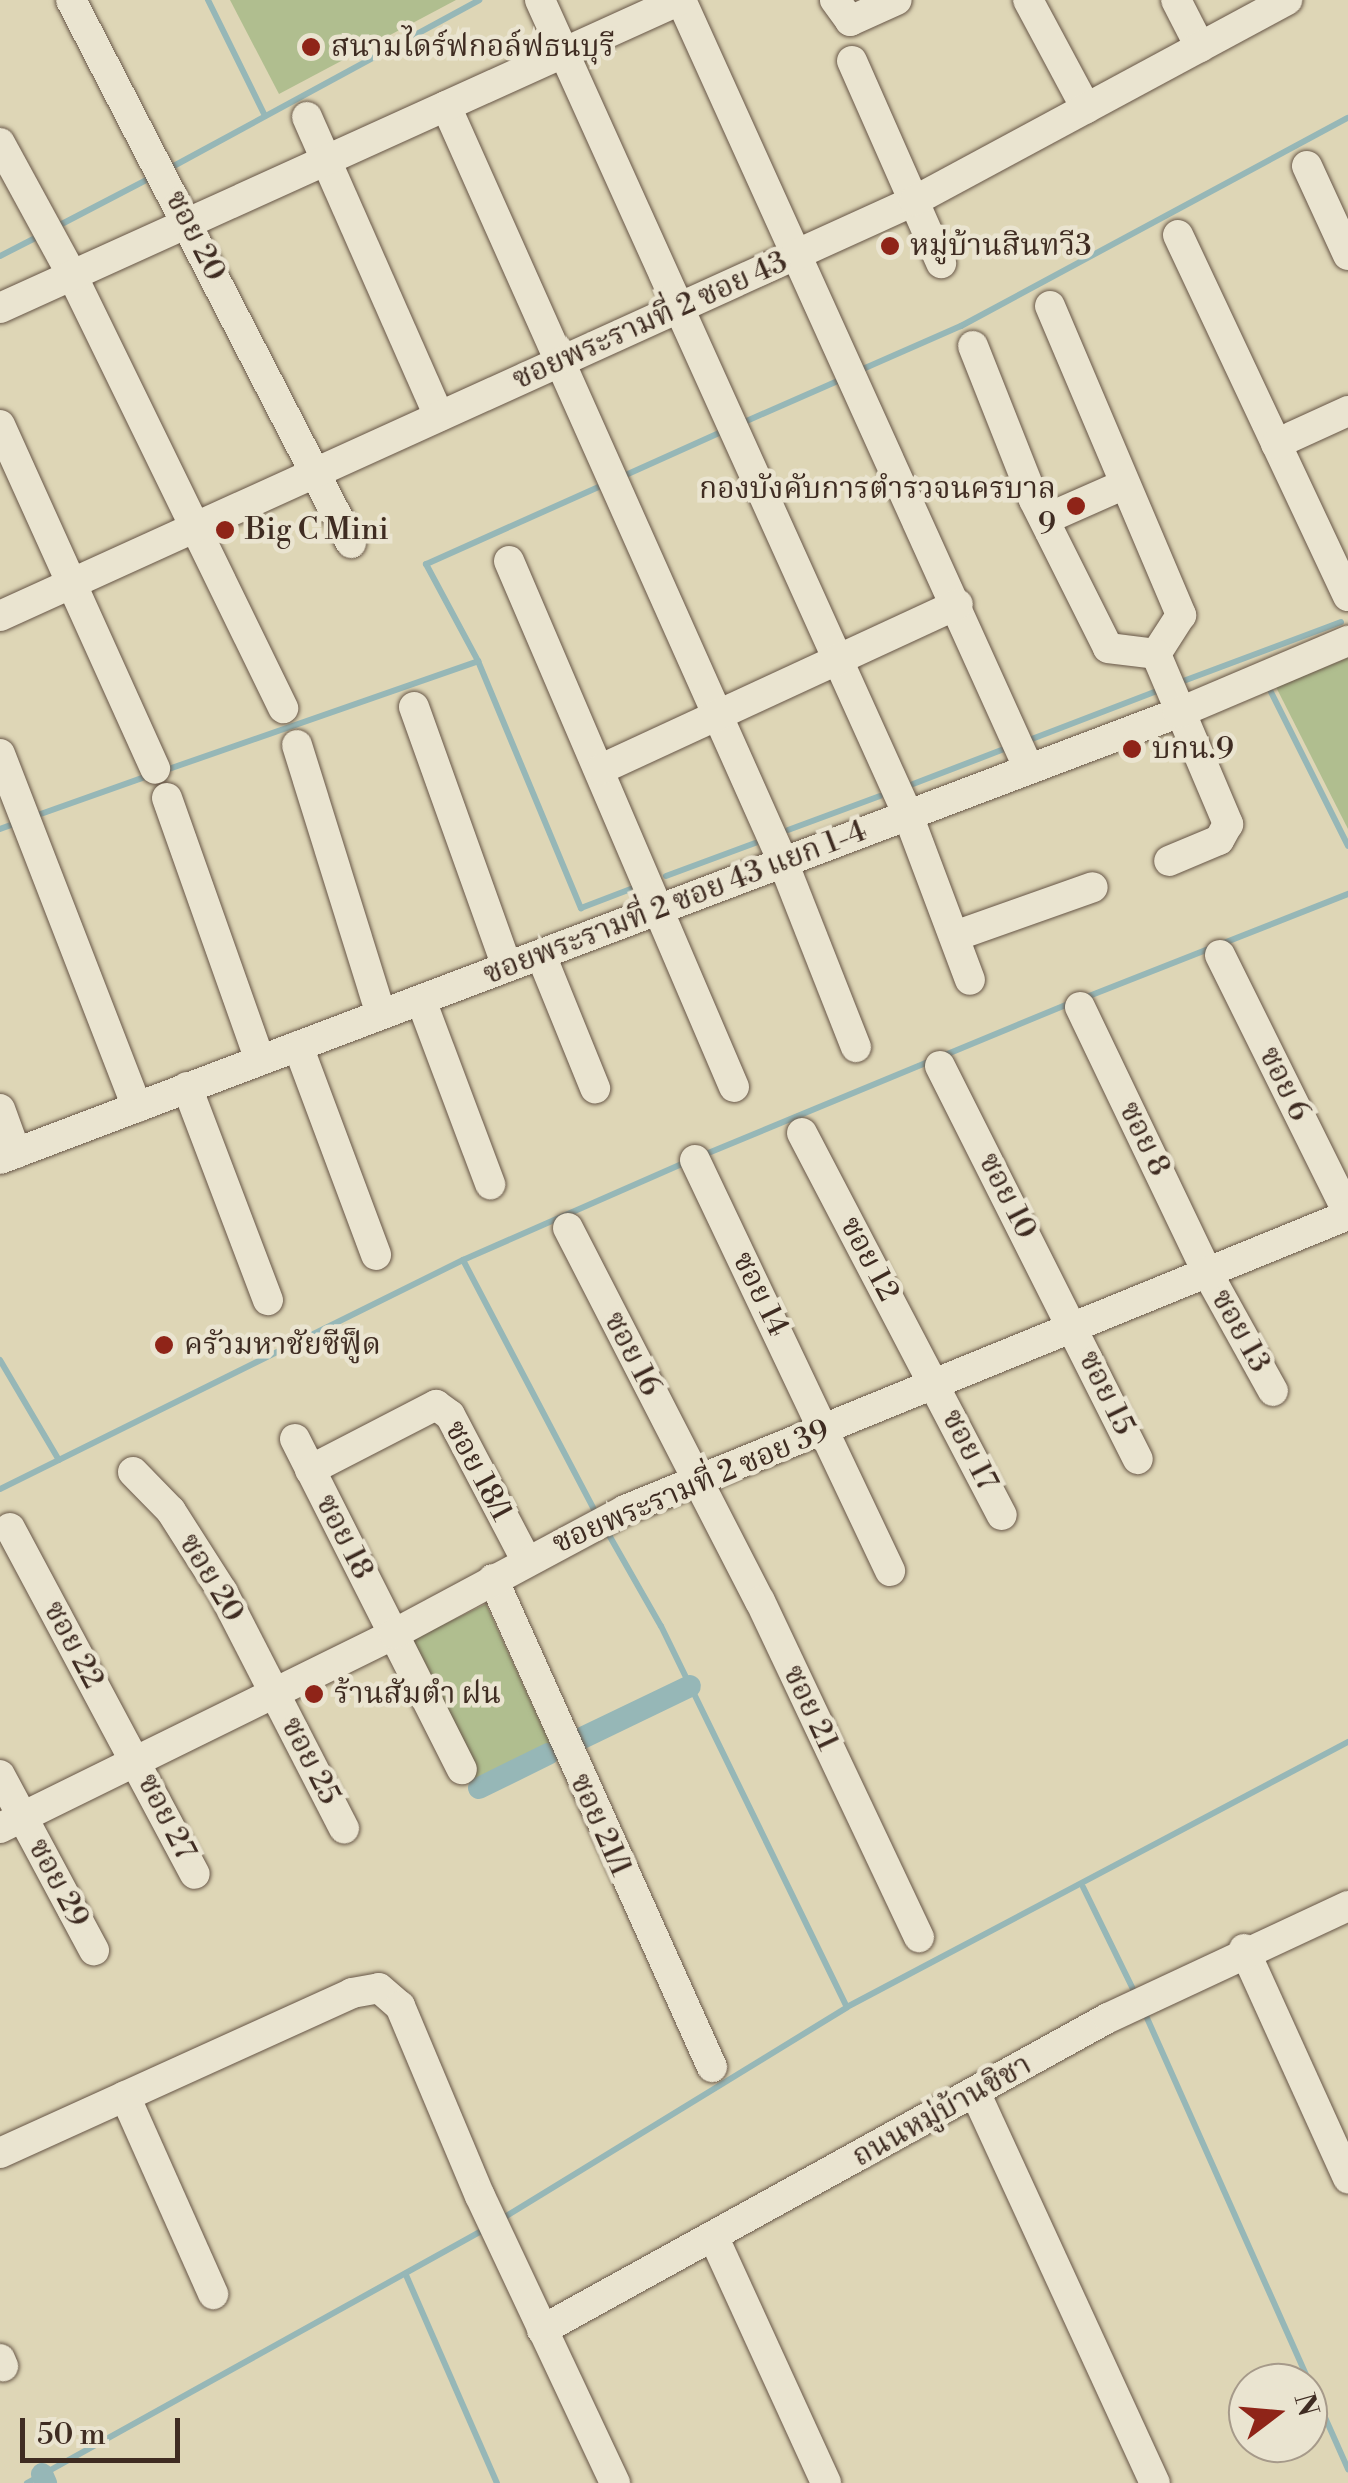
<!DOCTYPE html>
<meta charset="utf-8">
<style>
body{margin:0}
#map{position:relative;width:1348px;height:2483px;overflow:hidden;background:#ded6b6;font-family:"Libre Bodoni","Noto Serif Thai",serif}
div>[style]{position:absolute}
.green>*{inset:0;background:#b0be8f}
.stream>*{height:6px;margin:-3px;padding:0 3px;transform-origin:3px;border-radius:3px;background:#96b7b7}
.canal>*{height:22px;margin:-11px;padding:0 11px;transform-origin:11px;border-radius:11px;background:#96b7b7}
.roads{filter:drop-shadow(0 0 2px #675647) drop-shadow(0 0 2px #675647)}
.minor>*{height:30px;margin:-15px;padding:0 15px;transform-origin:15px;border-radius:15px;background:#eae4d0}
.dots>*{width:28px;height:28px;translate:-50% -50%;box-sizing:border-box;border:5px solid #eae4d0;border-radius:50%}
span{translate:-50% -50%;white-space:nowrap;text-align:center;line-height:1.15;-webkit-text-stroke:9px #eae4d0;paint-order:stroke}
.poi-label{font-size:30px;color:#3f2c22}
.left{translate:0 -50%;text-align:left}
.right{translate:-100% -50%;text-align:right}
.street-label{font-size:30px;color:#3f2c22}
.north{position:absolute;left:1228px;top:2363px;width:100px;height:100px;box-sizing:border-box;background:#eae4d0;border:2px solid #a69a8a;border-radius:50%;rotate:74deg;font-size:28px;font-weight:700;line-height:40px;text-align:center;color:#3f2c22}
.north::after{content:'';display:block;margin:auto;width:35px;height:45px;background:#8f2418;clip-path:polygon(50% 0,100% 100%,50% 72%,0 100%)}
.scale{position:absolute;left:20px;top:2418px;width:160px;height:45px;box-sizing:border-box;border:5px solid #3f2c22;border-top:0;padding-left:12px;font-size:30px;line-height:35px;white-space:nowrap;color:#3f2c22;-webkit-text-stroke:8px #eae4d0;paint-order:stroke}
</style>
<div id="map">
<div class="green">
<i style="clip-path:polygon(230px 0,456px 0,279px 94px)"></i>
<i style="clip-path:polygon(1348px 658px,1348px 829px,1276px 687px)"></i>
<i style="clip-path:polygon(486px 1604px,551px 1746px,472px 1783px,407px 1642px)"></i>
</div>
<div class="stream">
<i style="left:208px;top:0;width:129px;rotate:63.8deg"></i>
<i style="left:170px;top:168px;width:352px;rotate:-28.5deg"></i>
<i style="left:54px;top:228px;width:113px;rotate:-27.5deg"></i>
<i style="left:0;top:256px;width:44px;rotate:-27.1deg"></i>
<i style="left:856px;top:372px;width:115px;rotate:-23.7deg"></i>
<i style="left:961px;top:326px;width:439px;rotate:-28.3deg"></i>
<i style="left:742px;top:423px;width:107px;rotate:-23.7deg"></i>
<i style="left:619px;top:478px;width:117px;rotate:-24.2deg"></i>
<i style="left:603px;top:485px;width:194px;rotate:155.9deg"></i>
<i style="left:426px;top:564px;width:110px;rotate:61.8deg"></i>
<i style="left:478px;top:661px;width:268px;rotate:67.4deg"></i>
<i style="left:581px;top:908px;width:56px;rotate:-21deg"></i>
<i style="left:1178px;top:683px;width:174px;rotate:-20.5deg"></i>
<i style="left:1271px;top:692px;width:172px;rotate:63.4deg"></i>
<i style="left:1024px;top:742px;width:148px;rotate:-21deg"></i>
<i style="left:163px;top:771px;width:334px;rotate:-19.2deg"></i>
<i style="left:913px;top:784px;width:101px;rotate:-21deg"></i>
<i style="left:35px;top:816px;width:123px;rotate:-19.5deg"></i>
<i style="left:0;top:829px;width:20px;rotate:-20deg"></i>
<i style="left:788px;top:830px;width:98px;rotate:-20.3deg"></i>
<i style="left:666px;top:876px;width:95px;rotate:-20.3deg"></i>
<i style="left:1084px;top:998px;width:284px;rotate:-21.5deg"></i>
<i style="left:701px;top:1156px;width:402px;rotate:-22.5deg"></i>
<i style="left:463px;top:1260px;width:286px;rotate:62.3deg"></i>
<i style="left:0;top:1360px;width:116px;rotate:59.5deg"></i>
<i style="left:0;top:1489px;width:517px;rotate:-26.32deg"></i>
<i style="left:463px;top:1260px;width:247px;rotate:-23.7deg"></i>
<i style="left:605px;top:1528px;width:113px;rotate:60.3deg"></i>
<i style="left:661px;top:1626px;width:424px;rotate:64deg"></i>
<i style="left:847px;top:2007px;width:567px;rotate:-27.88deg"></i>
<i style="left:1083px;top:1887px;width:118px;rotate:63.9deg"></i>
<i style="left:1143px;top:2009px;width:504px;rotate:65.98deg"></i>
<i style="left:500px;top:2220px;width:407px;rotate:-31.5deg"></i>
<i style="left:406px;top:2275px;width:227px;rotate:66.4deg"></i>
<i style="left:27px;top:2483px;width:524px;rotate:-29.01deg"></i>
</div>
<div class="canal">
<i style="left:580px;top:1739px;width:122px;rotate:-25.7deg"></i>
<i style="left:479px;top:1788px;width:77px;rotate:-26.2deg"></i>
<i style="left:42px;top:2474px;width:10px;rotate:66deg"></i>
</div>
<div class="roads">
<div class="minor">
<i style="left:71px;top:0;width:611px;rotate:62.72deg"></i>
<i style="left:540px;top:0;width:894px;rotate:65.7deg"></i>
<i style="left:908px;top:815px;width:176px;rotate:69.4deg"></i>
<i style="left:681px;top:0;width:842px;rotate:65.66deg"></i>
<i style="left:835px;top:0;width:26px;rotate:54deg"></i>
<i style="left:850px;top:21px;width:51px;rotate:-24.1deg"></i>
<i style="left:1028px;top:0;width:123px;rotate:61.8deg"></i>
<i style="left:1176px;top:0;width:53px;rotate:62.9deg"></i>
<i style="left:852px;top:61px;width:221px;rotate:66.2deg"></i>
<i style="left:446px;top:106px;width:828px;rotate:65.97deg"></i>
<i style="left:783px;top:862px;width:199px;rotate:68.5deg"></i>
<i style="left:307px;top:117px;width:327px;rotate:66.2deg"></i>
<i style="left:0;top:143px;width:150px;rotate:61.4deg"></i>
<i style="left:72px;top:275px;width:482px;rotate:64deg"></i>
<i style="left:1307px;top:166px;width:98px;rotate:65.3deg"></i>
<i style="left:1178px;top:235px;width:399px;rotate:64.8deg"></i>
<i style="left:1050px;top:306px;width:336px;rotate:67deg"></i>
<i style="left:1181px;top:615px;width:46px;rotate:122.7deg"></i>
<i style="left:0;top:308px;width:747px;rotate:-24.37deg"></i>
<i style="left:973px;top:346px;width:166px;rotate:68.4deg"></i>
<i style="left:1034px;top:500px;width:165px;rotate:63.4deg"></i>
<i style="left:1108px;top:648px;width:48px;rotate:7.1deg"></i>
<i style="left:1156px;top:654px;width:185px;rotate:67deg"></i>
<i style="left:1228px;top:824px;width:18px;rotate:119deg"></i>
<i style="left:1219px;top:840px;width:54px;rotate:157.2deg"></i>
<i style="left:0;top:425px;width:377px;rotate:65.7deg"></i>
<i style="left:1276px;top:444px;width:79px;rotate:-24.6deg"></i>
<i style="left:1048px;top:518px;width:84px;rotate:-23.8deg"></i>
<i style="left:509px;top:561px;width:572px;rotate:66.84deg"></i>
<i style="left:0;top:616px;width:1004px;rotate:-24.42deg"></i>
<i style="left:914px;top:201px;width:424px;rotate:-28.3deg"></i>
<i style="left:414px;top:707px;width:276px;rotate:70.3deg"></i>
<i style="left:297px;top:745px;width:282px;rotate:72.7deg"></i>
<i style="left:0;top:754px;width:379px;rotate:68.8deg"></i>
<i style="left:601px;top:769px;width:393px;rotate:-24.8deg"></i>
<i style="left:167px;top:798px;width:278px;rotate:70.5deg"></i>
<i style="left:955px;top:936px;width:146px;rotate:-19.5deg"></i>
<i style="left:541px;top:955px;width:144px;rotate:67.9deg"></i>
<i style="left:1220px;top:955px;width:288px;rotate:63.6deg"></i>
<i style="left:421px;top:1000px;width:197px;rotate:69.4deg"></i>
<i style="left:1080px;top:1007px;width:294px;rotate:64.4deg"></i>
<i style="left:1207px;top:1272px;width:136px;rotate:61deg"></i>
<i style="left:298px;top:1046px;width:223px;rotate:69.5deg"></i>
<i style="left:940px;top:1066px;width:440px;rotate:63.3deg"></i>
<i style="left:187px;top:1087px;width:228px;rotate:69.2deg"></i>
<i style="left:0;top:1109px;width:47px;rotate:70deg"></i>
<i style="left:802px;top:1133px;width:431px;rotate:62.4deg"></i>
<i style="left:0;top:1159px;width:1260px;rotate:-20.74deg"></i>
<i style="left:1178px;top:713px;width:185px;rotate:-23deg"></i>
<i style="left:695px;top:1160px;width:455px;rotate:64.6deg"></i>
<i style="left:568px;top:1228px;width:420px;rotate:62.8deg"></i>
<i style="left:760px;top:1601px;width:372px;rotate:64.7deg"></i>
<i style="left:295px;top:1439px;width:370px;rotate:63.2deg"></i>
<i style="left:310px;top:1470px;width:142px;rotate:-27.3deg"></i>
<i style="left:436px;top:1405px;width:17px;rotate:36deg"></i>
<i style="left:450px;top:1415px;width:164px;rotate:62.3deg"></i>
<i style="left:133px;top:1472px;width:54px;rotate:45.7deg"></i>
<i style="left:171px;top:1511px;width:95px;rotate:57.5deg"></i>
<i style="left:222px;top:1591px;width:267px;rotate:62.8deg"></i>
<i style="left:10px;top:1528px;width:392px;rotate:61.9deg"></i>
<i style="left:493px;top:1579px;width:535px;rotate:65.83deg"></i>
<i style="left:0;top:1775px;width:199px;rotate:61.8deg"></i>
<i style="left:0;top:1828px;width:439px;rotate:-26.2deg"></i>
<i style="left:394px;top:1634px;width:262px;rotate:-28.2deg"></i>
<i style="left:625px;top:1510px;width:781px;rotate:-22.2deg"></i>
<i style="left:1244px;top:1949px;width:252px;rotate:65.6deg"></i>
<i style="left:975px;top:2092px;width:430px;rotate:65.3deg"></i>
<i style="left:125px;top:2096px;width:217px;rotate:66deg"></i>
<i style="left:0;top:2153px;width:387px;rotate:-24.4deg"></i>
<i style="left:352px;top:1993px;width:27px;rotate:-10deg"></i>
<i style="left:379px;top:1988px;width:28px;rotate:41deg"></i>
<i style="left:400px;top:2006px;width:206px;rotate:67.2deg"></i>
<i style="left:480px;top:2196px;width:317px;rotate:64.8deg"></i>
<i style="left:714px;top:2238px;width:269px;rotate:65.4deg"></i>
<i style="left:542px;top:2330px;width:646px;rotate:-28.87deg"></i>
<i style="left:1108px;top:2018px;width:265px;rotate:-25deg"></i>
<i style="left:0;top:2359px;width:8px;rotate:67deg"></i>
</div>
</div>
<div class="dots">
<i style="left:311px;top:47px;background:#8f2418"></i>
<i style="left:890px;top:246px;background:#8f2418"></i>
<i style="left:1076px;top:506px;background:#8f2418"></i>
<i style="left:225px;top:530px;background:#8f2418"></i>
<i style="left:1132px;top:749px;background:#8f2418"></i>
<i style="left:164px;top:1345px;background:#8f2418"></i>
<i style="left:314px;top:1694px;background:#8f2418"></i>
</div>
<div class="poi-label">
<span class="left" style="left:331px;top:47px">สนามไดร์ฟกอล์ฟธนบุรี</span>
<span class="left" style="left:910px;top:246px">หมู่บ้านสินทวี3</span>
<span class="right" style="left:1056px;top:506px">กองบังคับการตำรวจนครบาล<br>9</span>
<span class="left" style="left:245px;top:530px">Big C Mini</span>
<span class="left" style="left:1152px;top:749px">บกน.9</span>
<span class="left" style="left:184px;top:1345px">ครัวมหาชัยซีฟู็ด</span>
<span class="left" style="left:334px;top:1694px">ร้านสัมตำ ฝน</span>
</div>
<div class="street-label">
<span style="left:195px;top:236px;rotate:63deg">ซอย 20</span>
<span style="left:650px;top:321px;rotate:-24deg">ซอยพระรามที่ 2 ซอย 43</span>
<span style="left:675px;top:903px;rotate:-21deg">ซอยพระรามที่ 2 ซอย 43 แยก 1-4</span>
<span style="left:1284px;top:1084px;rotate:64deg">ซอย 6</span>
<span style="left:1144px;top:1139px;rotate:64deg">ซอย 8</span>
<span style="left:1007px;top:1196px;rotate:63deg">ซอย 10</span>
<span style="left:869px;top:1259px;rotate:62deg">ซอย 12</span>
<span style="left:760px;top:1294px;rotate:64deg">ซอย 14</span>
<span style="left:1240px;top:1331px;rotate:61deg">ซอย 13</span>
<span style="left:632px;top:1354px;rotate:63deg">ซอย 16</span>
<span style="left:1106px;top:1393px;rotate:64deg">ซอย 15</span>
<span style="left:969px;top:1450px;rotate:63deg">ซอย 17</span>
<span style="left:478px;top:1471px;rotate:62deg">ซอย 18/1</span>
<span style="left:691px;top:1487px;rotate:-23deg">ซอยพระรามที่ 2 ซอย 39</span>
<span style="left:344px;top:1537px;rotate:63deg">ซอย 18</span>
<span style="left:211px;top:1578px;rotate:59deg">ซอย 20</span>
<span style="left:73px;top:1645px;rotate:62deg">ซอย 22</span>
<span style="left:810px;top:1708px;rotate:65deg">ซอย 21</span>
<span style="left:310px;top:1761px;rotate:63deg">ซอย 25</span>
<span style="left:166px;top:1817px;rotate:63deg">ซอย 27</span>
<span style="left:600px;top:1825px;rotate:66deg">ซอย 21/1</span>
<span style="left:58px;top:1883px;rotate:62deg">ซอย 29</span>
<span style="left:942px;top:2111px;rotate:-29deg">ถนนหมู่บ้านชิชา</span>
</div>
<div class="north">N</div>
<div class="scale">50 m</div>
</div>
